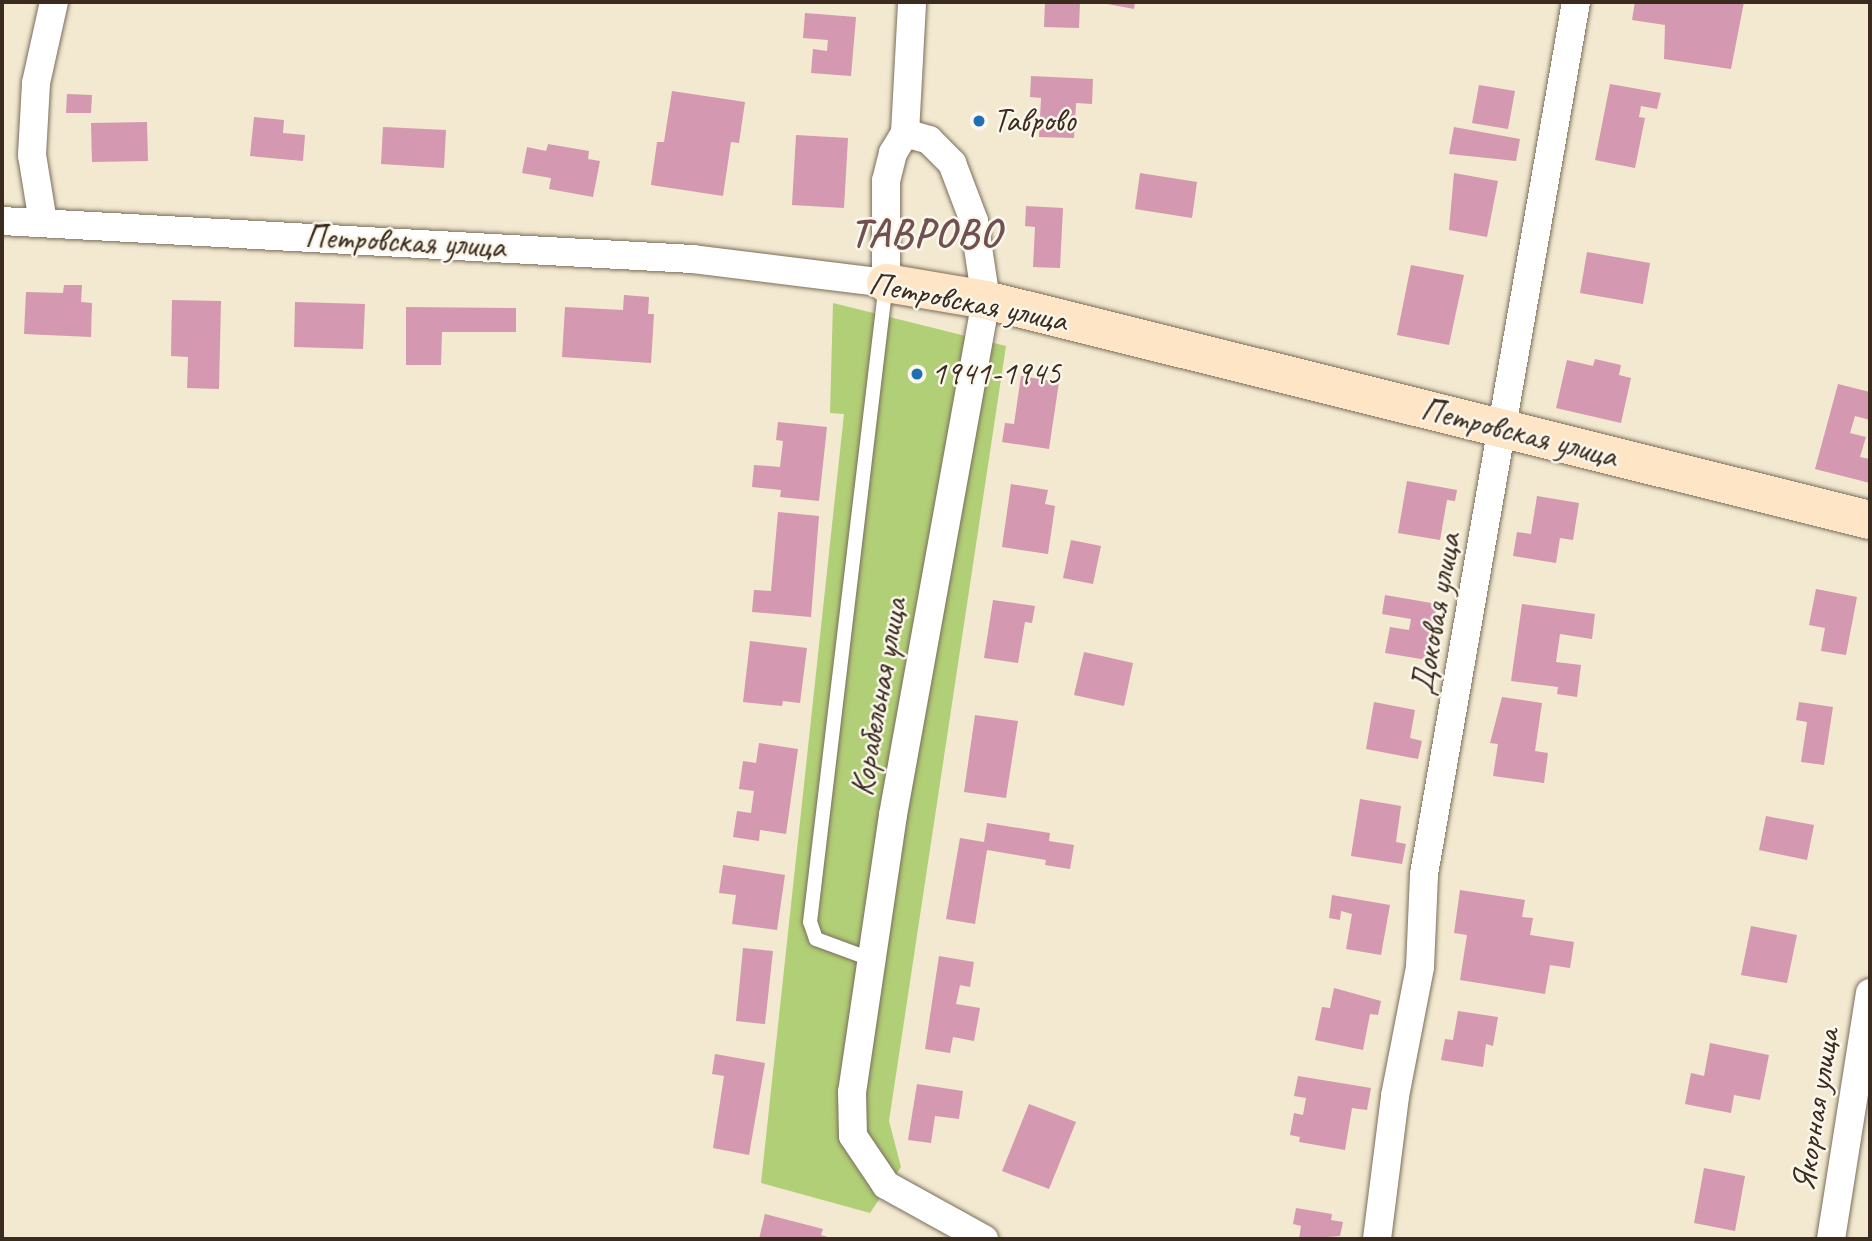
<!DOCTYPE html>
<meta charset="utf-8">
<style>
body{margin:0}
#map{position:relative;width:1872px;height:1241px;overflow:hidden;background:#f2e9d0;font-family:Caveat,sans-serif}
div>[style]{position:absolute}
.green>*{inset:0;background:#b1cf76}
.building>*{inset:0;background:#d498b0}
.roads{filter:drop-shadow(0 0 2px #7b6d5c) drop-shadow(0 0 2px #7b6d5c)}
.lane>*{height:14px;margin:-7px;padding:0 7px;transform-origin:7px;border-radius:7px;background:#fff}
.street>*{height:28px;margin:-14px;padding:0 14px;transform-origin:14px;border-radius:14px;background:#fff}
.secondary>*{height:38px;margin:-19px;padding:0 19px;transform-origin:19px;border-radius:19px;background:#fde5c5}
.dots>*{width:19px;height:19px;translate:-50% -50%;box-sizing:border-box;border:4px solid #fbf7ec;border-radius:50%}
span{translate:-50% -50%;white-space:nowrap;text-align:center;line-height:1.15;-webkit-text-stroke:5px #fbf7ec;paint-order:stroke}
.poi-label{font-size:33px;color:#3b2a1e}
.left{translate:0 -50%;text-align:left}
.street-label{font-size:33px;color:#3b2a1e}
.district-label{font-size:40px;color:#715051;font-weight:700;letter-spacing:2px}
.frame{position:absolute;inset:0;border:4px solid #3b2a1e;pointer-events:none}
</style>
<div id="map">
<div class="green">
<i style="clip-path:polygon(833px 303px,1006px 346px,889px 1121px,901px 1167px,870px 1213px,761px 1183px,844px 414px,830px 413px)"></i>
</div>
<div class="building">
<i style="clip-path:polygon(1045px 2px,1080px 2px,1079px 28px,1044px 27px)"></i>
<i style="clip-path:polygon(1097px 2px,1135px 2px,1134px 9px)"></i>
<i style="clip-path:polygon(1635px 2px,1744px 2px,1731px 69px,1664px 59px,1665px 25px,1632px 20px)"></i>
<i style="clip-path:polygon(805px 13px,856px 17px,851px 76px,811px 73px,813px 49px,827px 51px,828px 40px,803px 38px)"></i>
<i style="clip-path:polygon(1031px 76px,1093px 79px,1092px 104px,1076px 103px,1074px 138px,1039px 137px,1041px 98px,1030px 97px)"></i>
<i style="clip-path:polygon(1610px 84px,1661px 93px,1657px 109px,1641px 106px,1639px 117px,1645px 118px,1635px 168px,1595px 160px)"></i>
<i style="clip-path:polygon(1479px 85px,1515px 91px,1508px 129px,1472px 123px)"></i>
<i style="clip-path:polygon(672px 91px,745px 102px,739px 143px,731px 142px,723px 196px,651px 185px,657px 142px,664px 142px)"></i>
<i style="clip-path:polygon(67px 94px,92px 95px,91px 113px,66px 113px)"></i>
<i style="clip-path:polygon(254px 117px,284px 120px,283px 133px,305px 135px,303px 161px,250px 156px)"></i>
<i style="clip-path:polygon(147px 122px,148px 161px,92px 162px,91px 123px)"></i>
<i style="clip-path:polygon(383px 127px,446px 130px,444px 168px,381px 164px)"></i>
<i style="clip-path:polygon(1454px 127px,1520px 139px,1516px 161px,1449px 154px)"></i>
<i style="clip-path:polygon(796px 135px,848px 138px,844px 208px,792px 205px)"></i>
<i style="clip-path:polygon(548px 144px,589px 151px,588px 159px,600px 161px,593px 197px,549px 189px,551px 178px,522px 173px,527px 147px,546px 151px)"></i>
<i style="clip-path:polygon(1140px 173px,1197px 182px,1192px 218px,1135px 209px)"></i>
<i style="clip-path:polygon(1454px 173px,1498px 181px,1487px 237px,1449px 230px)"></i>
<i style="clip-path:polygon(1026px 206px,1063px 208px,1060px 268px,1033px 267px,1035px 227px,1025px 226px)"></i>
<i style="clip-path:polygon(1587px 252px,1650px 263px,1643px 304px,1580px 293px)"></i>
<i style="clip-path:polygon(1411px 265px,1464px 275px,1449px 345px,1397px 335px)"></i>
<i style="clip-path:polygon(64px 285px,82px 285px,81px 302px,92px 303px,91px 337px,24px 334px,26px 292px,63px 293px)"></i>
<i style="clip-path:polygon(624px 295px,649px 297px,648px 314px,654px 314px,651px 363px,562px 357px,565px 307px,623px 310px)"></i>
<i style="clip-path:polygon(172px 300px,221px 301px,219px 389px,187px 388px,188px 357px,171px 356px)"></i>
<i style="clip-path:polygon(295px 302px,365px 304px,363px 349px,294px 347px)"></i>
<i style="clip-path:polygon(406px 307px,516px 308px,516px 332px,442px 332px,441px 365px,406px 365px)"></i>
<i style="clip-path:polygon(1595px 359px,1621px 365px,1619px 375px,1631px 378px,1621px 423px,1556px 408px,1567px 360px,1593px 366px)"></i>
<i style="clip-path:polygon(1021px 376px,1059px 382px,1049px 449px,1002px 442px,1005px 423px,1014px 424px)"></i>
<i style="clip-path:polygon(1838px 384px,1870px 392px,1870px 420px,1855px 416px,1850px 433px,1866px 437px,1860px 457px,1870px 459px,1870px 483px,1815px 469px)"></i>
<i style="clip-path:polygon(778px 422px,827px 427px,819px 501px,780px 497px,781px 490px,752px 487px,754px 465px,780px 467px,783px 441px,776px 440px)"></i>
<i style="clip-path:polygon(1407px 481px,1457px 490px,1455px 501px,1447px 500px,1440px 540px,1398px 533px)"></i>
<i style="clip-path:polygon(1011px 484px,1048px 490px,1045px 504px,1055px 506px,1048px 554px,1002px 547px)"></i>
<i style="clip-path:polygon(1537px 496px,1579px 503px,1573px 540px,1560px 538px,1556px 563px,1513px 556px,1517px 532px,1531px 534px)"></i>
<i style="clip-path:polygon(778px 512px,819px 516px,811px 617px,752px 612px,754px 590px,771px 591px)"></i>
<i style="clip-path:polygon(1071px 540px,1101px 546px,1093px 584px,1063px 578px)"></i>
<i style="clip-path:polygon(1816px 589px,1857px 597px,1846px 655px,1821px 651px,1825px 628px,1809px 625px)"></i>
<i style="clip-path:polygon(1385px 595px,1437px 604px,1427px 660px,1385px 653px,1390px 627px,1409px 630px,1411px 619px,1382px 614px)"></i>
<i style="clip-path:polygon(993px 600px,1035px 606px,1032px 623px,1025px 622px,1018px 663px,984px 658px)"></i>
<i style="clip-path:polygon(1522px 604px,1595px 614px,1592px 639px,1560px 634px,1556px 662px,1581px 665px,1577px 697px,1557px 694px,1558px 687px,1511px 681px)"></i>
<i style="clip-path:polygon(750px 641px,807px 648px,800px 703px,783px 701px,782px 706px,743px 702px)"></i>
<i style="clip-path:polygon(1084px 652px,1133px 663px,1124px 706px,1074px 695px)"></i>
<i style="clip-path:polygon(1502px 697px,1542px 703px,1535px 751px,1548px 753px,1544px 783px,1493px 776px,1498px 744px,1490px 743px)"></i>
<i style="clip-path:polygon(1374px 702px,1415px 710px,1410px 738px,1422px 741px,1418px 759px,1366px 749px)"></i>
<i style="clip-path:polygon(1799px 702px,1833px 707px,1824px 765px,1801px 762px,1807px 722px,1796px 720px)"></i>
<i style="clip-path:polygon(975px 715px,1018px 721px,1006px 798px,964px 792px)"></i>
<i style="clip-path:polygon(759px 743px,798px 749px,786px 834px,760px 830px,759px 841px,733px 837px,737px 811px,751px 813px,754px 791px,739px 789px,743px 761px,756px 763px)"></i>
<i style="clip-path:polygon(1360px 799px,1401px 806px,1396px 842px,1406px 844px,1402px 864px,1351px 856px)"></i>
<i style="clip-path:polygon(1766px 816px,1814px 825px,1807px 860px,1759px 850px)"></i>
<i style="clip-path:polygon(987px 823px,1050px 833px,1049px 841px,1074px 845px,1070px 869px,1045px 865px,1046px 860px,987px 850px,975px 924px,946px 919px,960px 838px,984px 842px)"></i>
<i style="clip-path:polygon(723px 865px,785px 875px,777px 930px,732px 924px,736px 895px,719px 893px)"></i>
<i style="clip-path:polygon(1460px 890px,1525px 900px,1522px 917px,1533px 918px,1530px 935px,1574px 942px,1570px 968px,1550px 965px,1545px 994px,1460px 980px,1467px 935px,1454px 933px)"></i>
<i style="clip-path:polygon(1332px 895px,1390px 905px,1381px 955px,1346px 949px,1352px 914px,1341px 911px,1340px 920px,1329px 918px)"></i>
<i style="clip-path:polygon(1751px 926px,1797px 935px,1787px 983px,1741px 975px)"></i>
<i style="clip-path:polygon(743px 948px,773px 951px,765px 1024px,736px 1021px)"></i>
<i style="clip-path:polygon(939px 956px,974px 962px,970px 987px,960px 985px,956px 1004px,980px 1008px,974px 1041px,953px 1037px,950px 1053px,925px 1049px)"></i>
<i style="clip-path:polygon(1334px 988px,1381px 1001px,1378px 1015px,1370px 1014px,1363px 1050px,1315px 1040px,1322px 1007px,1330px 1008px)"></i>
<i style="clip-path:polygon(1458px 1011px,1498px 1017px,1493px 1046px,1486px 1044px,1483px 1067px,1441px 1060px,1445px 1039px,1453px 1040px)"></i>
<i style="clip-path:polygon(1710px 1043px,1769px 1055px,1760px 1100px,1734px 1095px,1731px 1113px,1685px 1104px,1691px 1073px,1704px 1076px)"></i>
<i style="clip-path:polygon(715px 1054px,765px 1063px,749px 1155px,713px 1148px,724px 1076px,712px 1074px)"></i>
<i style="clip-path:polygon(1298px 1076px,1371px 1088px,1367px 1110px,1352px 1108px,1345px 1150px,1299px 1142px,1300px 1137px,1290px 1135px,1294px 1113px,1303px 1115px,1306px 1098px,1294px 1096px)"></i>
<i style="clip-path:polygon(917px 1084px,963px 1091px,959px 1119px,935px 1116px,931px 1143px,908px 1140px)"></i>
<i style="clip-path:polygon(1029px 1104px,1076px 1122px,1049px 1189px,1002px 1171px)"></i>
<i style="clip-path:polygon(1704px 1168px,1745px 1176px,1735px 1231px,1694px 1223px)"></i>
<i style="clip-path:polygon(1296px 1208px,1332px 1214px,1331px 1220px,1343px 1222px,1340px 1236px,1299px 1239px,1301px 1226px,1293px 1224px)"></i>
<i style="clip-path:polygon(765px 1214px,823px 1229px,821px 1235px,834px 1239px,759px 1239px)"></i>
</div>
<div class="roads">
<div class="lane">
<i style="left:873px;top:960px;width:61px;rotate:-159.8deg"></i>
<i style="left:816px;top:939px;width:18px;rotate:-109deg"></i>
<i style="left:810px;top:922px;width:644px;rotate:-83.22deg"></i>
</div>
<div class="street">
<i style="left:905px;top:133px;width:25px;rotate:16deg"></i>
<i style="left:929px;top:140px;width:33px;rotate:45deg"></i>
<i style="left:952px;top:163px;width:62px;rotate:69.2deg"></i>
<i style="left:974px;top:221px;width:80px;rotate:81.4deg"></i>
<i style="left:986px;top:300px;width:523px;rotate:100.24deg"></i>
<i style="left:893px;top:815px;width:280px;rotate:98.4deg"></i>
<i style="left:852px;top:1092px;width:44px;rotate:88.7deg"></i>
<i style="left:853px;top:1136px;width:59px;rotate:56deg"></i>
<i style="left:886px;top:1185px;width:112px;rotate:28.9deg"></i>
<i style="left:2px;top:221px;width:692px;rotate:3.15deg"></i>
<i style="left:693px;top:259px;width:194px;rotate:7.1deg"></i>
<i style="left:886px;top:283px;width:102px;rotate:-90deg"></i>
<i style="left:886px;top:181px;width:29px;rotate:-76deg"></i>
<i style="left:893px;top:153px;width:23px;rotate:-59deg"></i>
<i style="left:905px;top:133px;width:131px;rotate:-86.9deg"></i>
<i style="left:43px;top:222px;width:68px;rotate:-99.3deg"></i>
<i style="left:32px;top:155px;width:72px;rotate:-86.8deg"></i>
<i style="left:36px;top:83px;width:83px;rotate:-77.5deg"></i>
<i style="left:1377px;top:1239px;width:144px;rotate:-82.8deg"></i>
<i style="left:1395px;top:1096px;width:131px;rotate:-79deg"></i>
<i style="left:1420px;top:967px;width:93px;rotate:-87.5deg"></i>
<i style="left:1424px;top:874px;width:885px;rotate:-80.11deg"></i>
<i style="left:1831px;top:1239px;width:249px;rotate:-81deg"></i>
</div>
<div class="secondary">
<i style="left:886px;top:283px;width:101px;rotate:9.6deg"></i>
<i style="left:986px;top:300px;width:911px;rotate:13.98deg"></i>
</div>
</div>
<div class="dots">
<i style="left:979px;top:121px;background:#1f6fb2"></i>
<i style="left:917px;top:374px;background:#1f6fb2"></i>
</div>
<div class="poi-label">
<span class="left" style="left:993px;top:121px">Таврово</span>
<span class="left" style="left:931px;top:374px">1941-1945</span>
</div>
<div class="street-label">
<span style="left:405px;top:242px;rotate:3deg">Петровская улица</span>
<span style="left:968px;top:302px;rotate:11deg">Петровская улица</span>
<span style="left:1519px;top:433px;rotate:14deg">Петровская улица</span>
<span style="left:1436px;top:614px;rotate:-80deg">Доковая улица</span>
<span style="left:879px;top:697px;rotate:-80deg">Корабельная улица</span>
<span style="left:1816px;top:1110px;rotate:-81deg">Якорная улица</span>
</div>
<div class="district-label">
<span style="left:926px;top:233px">ТАВРОВО</span>
</div>
<div class="frame"></div>
</div>
